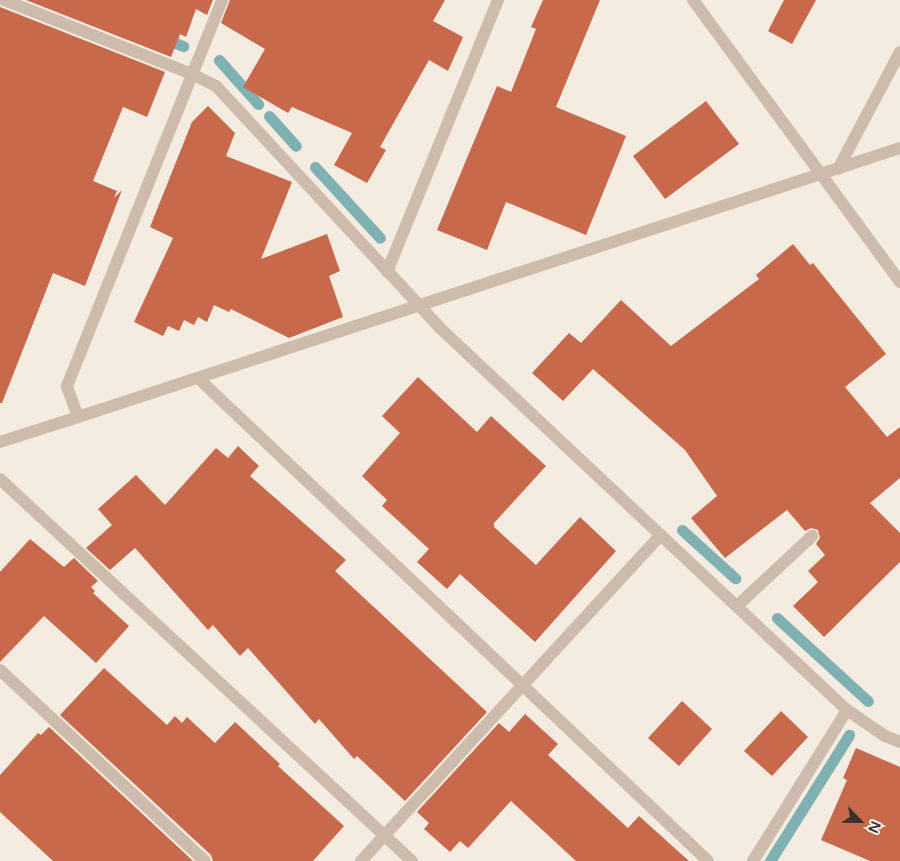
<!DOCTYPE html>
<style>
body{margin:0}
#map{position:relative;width:900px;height:861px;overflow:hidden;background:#f4ebe1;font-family:"Varela Round",sans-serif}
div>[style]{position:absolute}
.stream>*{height:11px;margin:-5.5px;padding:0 5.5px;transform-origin:5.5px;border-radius:5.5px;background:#7fb0b2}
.building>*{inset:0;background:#c8694b}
.lane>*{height:12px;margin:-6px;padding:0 6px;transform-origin:6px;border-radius:6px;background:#cdbbac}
.street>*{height:12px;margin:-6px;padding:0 6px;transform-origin:6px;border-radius:6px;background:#cdbbac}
span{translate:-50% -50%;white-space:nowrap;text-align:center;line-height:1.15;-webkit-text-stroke:4.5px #fbf5ee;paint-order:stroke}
.north{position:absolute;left:835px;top:796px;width:50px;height:50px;-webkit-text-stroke:4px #fbf5ee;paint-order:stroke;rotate:113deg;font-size:14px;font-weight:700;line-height:20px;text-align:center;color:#3b302b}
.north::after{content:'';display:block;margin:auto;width:18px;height:22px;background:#3b302b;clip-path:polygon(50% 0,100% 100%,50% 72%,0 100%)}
</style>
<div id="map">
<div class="stream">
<i style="left:164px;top:38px;width:21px;rotate:23deg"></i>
<i style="left:219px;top:60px;width:59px;rotate:48.4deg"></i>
<i style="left:269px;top:116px;width:40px;rotate:48deg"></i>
<i style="left:315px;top:167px;width:96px;rotate:47.5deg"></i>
<i style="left:682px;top:530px;width:72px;rotate:42.2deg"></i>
<i style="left:777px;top:618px;width:123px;rotate:42.4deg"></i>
<i style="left:770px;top:861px;width:149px;rotate:-57.9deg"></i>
</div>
<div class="building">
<i style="clip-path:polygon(26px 0,213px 0,207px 15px,196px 9px,186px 37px,180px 34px,171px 57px)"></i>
<i style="clip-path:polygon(230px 0,445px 0,433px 21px,463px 37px,448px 71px,429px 60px,380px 147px,386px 150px,367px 183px,334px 165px,352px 133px,292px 107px,288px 113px,243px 87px,265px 49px,221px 23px)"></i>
<i style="clip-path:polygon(543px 0,600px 0,556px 107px,626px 136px,586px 235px,506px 202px,487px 250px,437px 230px,497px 86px,511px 92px,536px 29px,531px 27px)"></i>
<i style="clip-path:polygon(784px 0,816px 0,792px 44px,768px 31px)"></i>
<i style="clip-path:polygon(0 7px,165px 72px,147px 117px,123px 107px,93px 181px,117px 191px,114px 198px,122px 190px,85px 286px,53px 273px,2px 403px,0 403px)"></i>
<i style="clip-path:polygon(706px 101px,739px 144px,665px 199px,633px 156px)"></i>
<i style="clip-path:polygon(208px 106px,235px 133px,226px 156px,292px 182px,261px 259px,327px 234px,340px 271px,329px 276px,343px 317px,289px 338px,231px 309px,229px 312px,214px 305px,207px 322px,198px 317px,194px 325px,184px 320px,179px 331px,168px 326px,163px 336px,134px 322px,173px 238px,150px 227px,192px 122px)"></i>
<i style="clip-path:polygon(793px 244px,810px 265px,813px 263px,886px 354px,845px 387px,887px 437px,900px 427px,900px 478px,870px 503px,900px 533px,900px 562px,824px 637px,793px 606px,818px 582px,808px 571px,825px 555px,816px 544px,820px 538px,818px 530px,811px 528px,805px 531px,787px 510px,725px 558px,691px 518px,717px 496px,685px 450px,593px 369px,563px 401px,532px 373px,569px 333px,581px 343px,621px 300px,671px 346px,759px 279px,756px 275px)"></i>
<i style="clip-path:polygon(418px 377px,477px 432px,491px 416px,546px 466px,494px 523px,494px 527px,536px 565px,580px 517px,616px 551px,535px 642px,460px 574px,447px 589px,417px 562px,429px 549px,382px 506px,387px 500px,362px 476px,400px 433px,382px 416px)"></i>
<i style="clip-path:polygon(238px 446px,259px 466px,250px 476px,346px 560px,335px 571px,487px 712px,405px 801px,357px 756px,354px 759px,319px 719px,315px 724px,248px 648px,240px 656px,213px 625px,208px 630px,135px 548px,110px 570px,86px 548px,112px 525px,98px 509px,136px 475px,165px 505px,216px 448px,228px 458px)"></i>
<i style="clip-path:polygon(30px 539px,64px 567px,74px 558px,98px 581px,91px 587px,95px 591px,93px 593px,129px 626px,96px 663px,44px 616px,0 662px,0 572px)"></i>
<i style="clip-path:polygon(104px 668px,167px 725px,175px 716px,182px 723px,187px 717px,215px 743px,235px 722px,280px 764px,278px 766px,344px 826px,313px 861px,213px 861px,211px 855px,60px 715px)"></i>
<i style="clip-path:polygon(682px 701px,712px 729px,679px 766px,648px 738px)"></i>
<i style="clip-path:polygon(781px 711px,808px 737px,772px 776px,744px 751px)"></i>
<i style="clip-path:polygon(525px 714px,558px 744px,548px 755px,628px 828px,639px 816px,689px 861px,576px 861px,511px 801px,468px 848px,460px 841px,450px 852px,424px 829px,429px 823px,417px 812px,499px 723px,509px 732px)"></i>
<i style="clip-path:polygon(49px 727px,193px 861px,53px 861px,0 812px,0 775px,38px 733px,41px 735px)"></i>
<i style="clip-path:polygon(856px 748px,900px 767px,900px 861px,870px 861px,821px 840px,847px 780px,843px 778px)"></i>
</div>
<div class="lane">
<i style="left:838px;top:169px;width:132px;rotate:-62.1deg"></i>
<i style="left:737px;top:606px;width:103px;rotate:-43deg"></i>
</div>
<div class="street">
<i style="left:4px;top:0;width:202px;rotate:21.5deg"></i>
<i style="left:192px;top:74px;width:28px;rotate:27deg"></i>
<i style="left:217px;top:87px;width:327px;rotate:47.2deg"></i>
<i style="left:439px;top:327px;width:560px;rotate:43.19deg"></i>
<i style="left:847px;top:710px;width:46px;rotate:34.4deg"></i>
<i style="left:885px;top:736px;width:16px;rotate:22deg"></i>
<i style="left:693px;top:0;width:350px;rotate:53.7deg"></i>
<i style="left:387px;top:272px;width:294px;rotate:-67.8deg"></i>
<i style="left:198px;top:378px;width:702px;rotate:43.44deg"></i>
<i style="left:78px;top:417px;width:865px;rotate:-18.12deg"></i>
<i style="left:0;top:442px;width:82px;rotate:-17.8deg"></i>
<i style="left:78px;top:417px;width:33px;rotate:-110deg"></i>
<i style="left:67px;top:386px;width:416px;rotate:-68.1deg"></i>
<i style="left:0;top:479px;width:562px;rotate:42.84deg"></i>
<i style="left:0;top:670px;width:280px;rotate:43deg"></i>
<i style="left:361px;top:861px;width:443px;rotate:-47.4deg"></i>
<i style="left:753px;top:861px;width:178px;rotate:-58.1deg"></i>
</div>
<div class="north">N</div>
</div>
